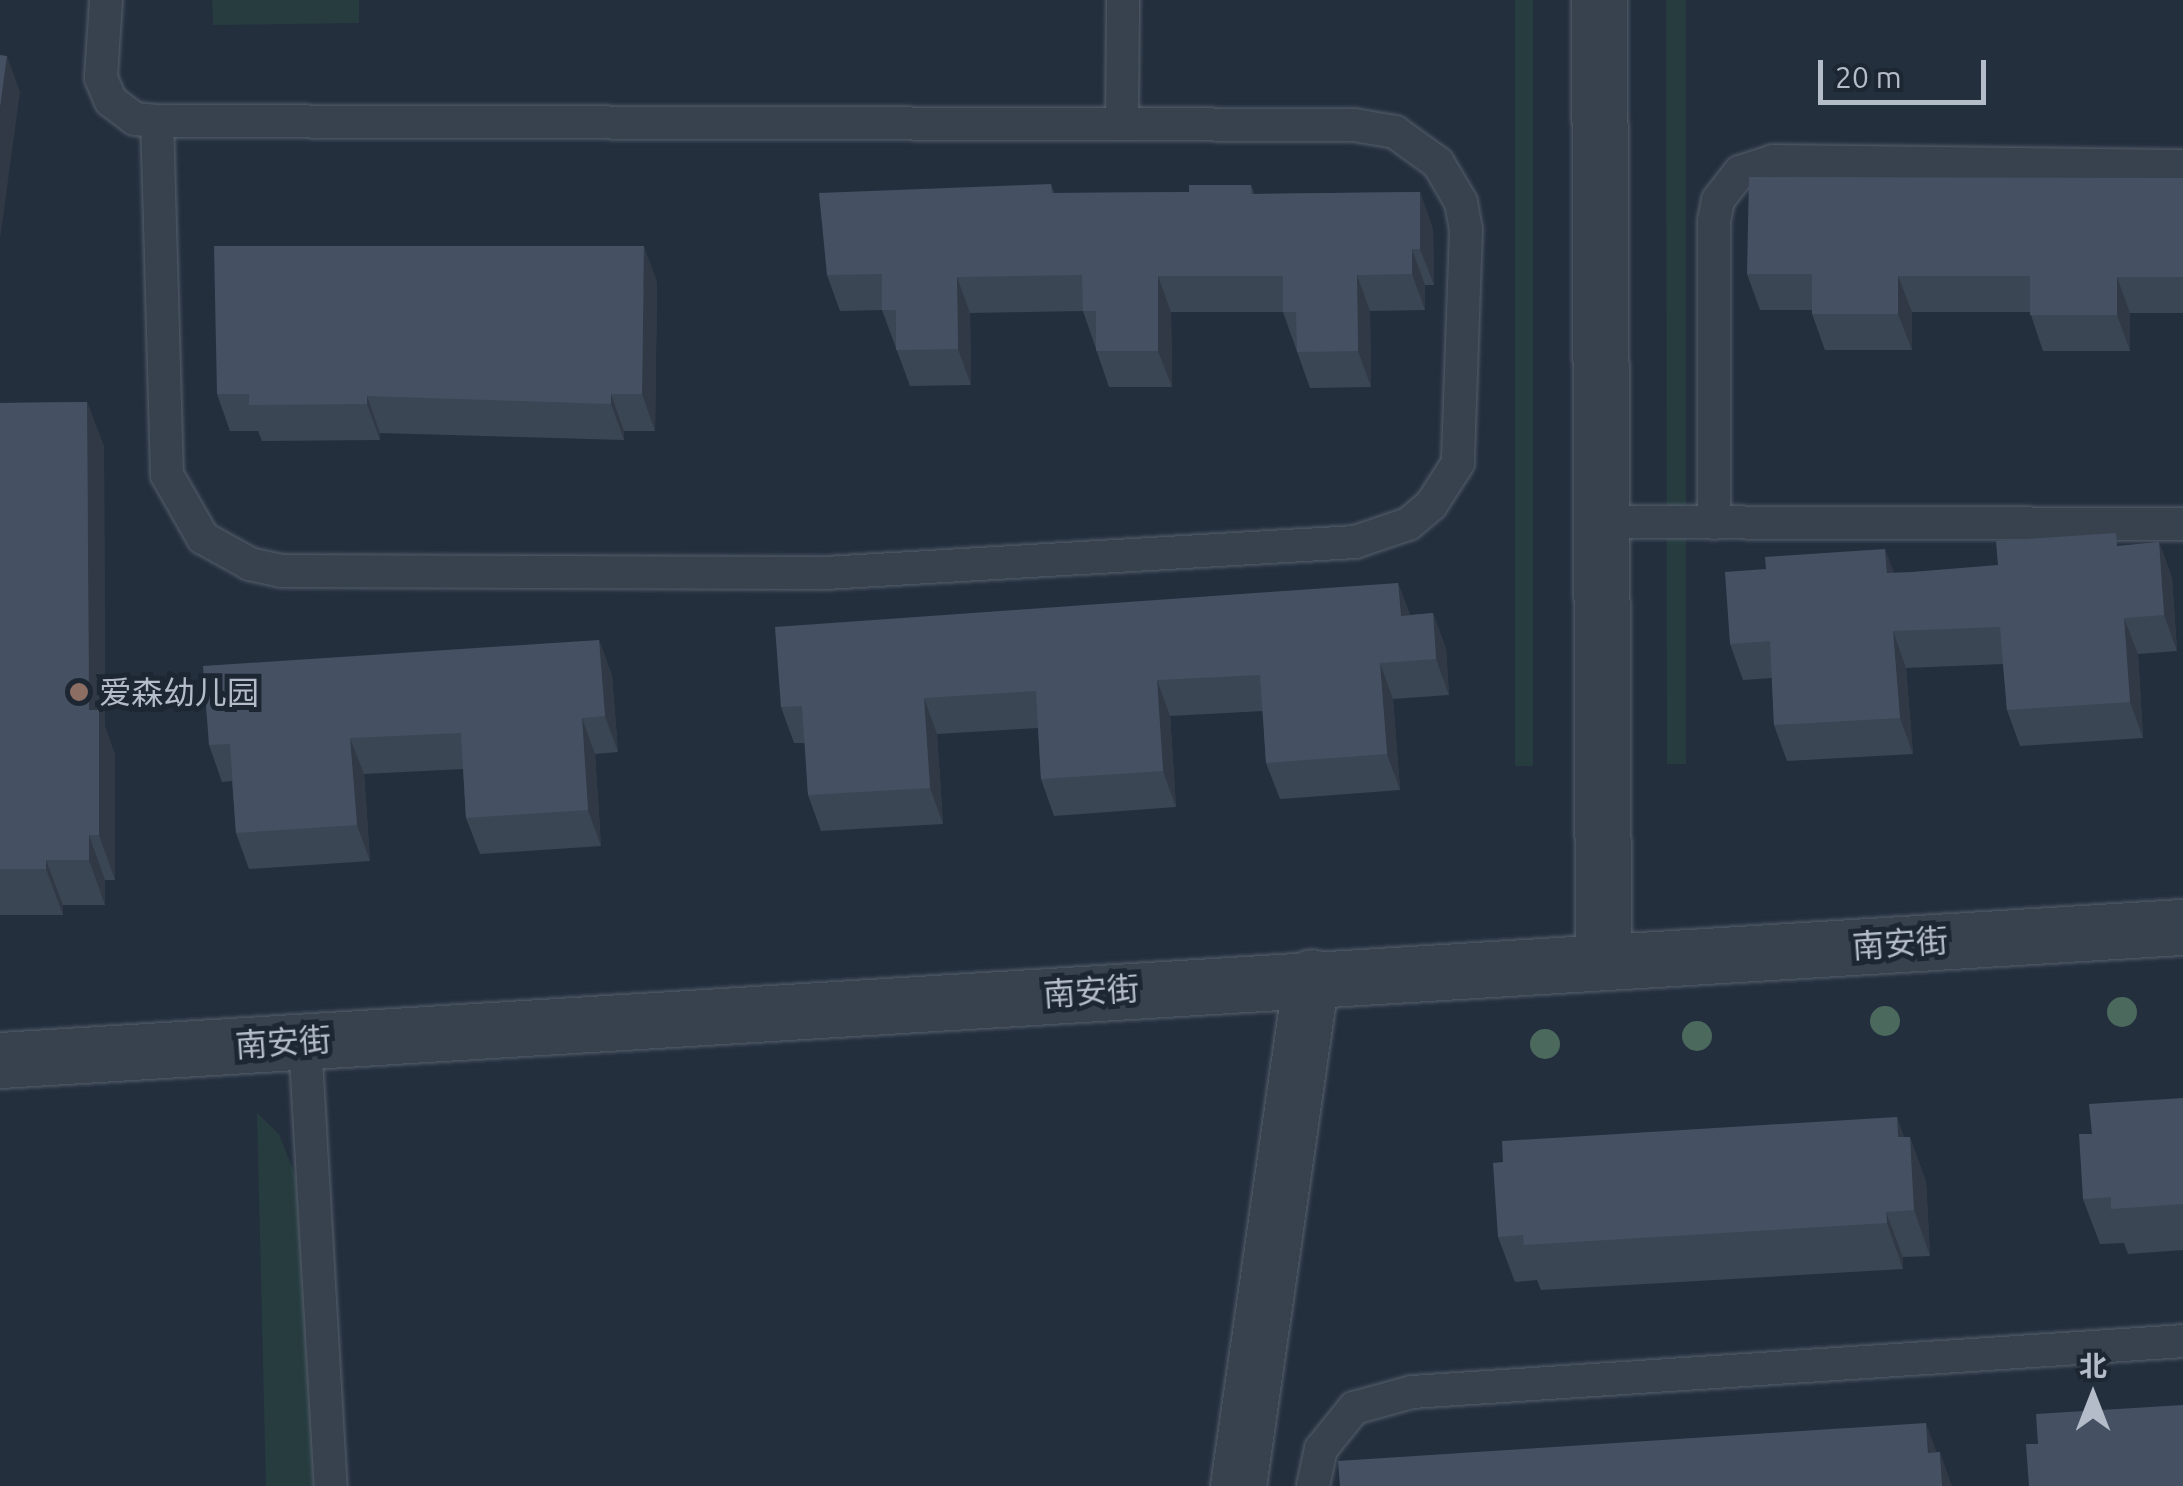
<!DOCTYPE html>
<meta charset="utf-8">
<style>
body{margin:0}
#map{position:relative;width:2183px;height:1486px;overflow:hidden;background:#242f3e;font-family:Ubuntu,"Noto Sans SC",sans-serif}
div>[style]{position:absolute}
.green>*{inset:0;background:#263c3f}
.roads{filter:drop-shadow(0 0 2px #565f6c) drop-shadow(0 0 2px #565f6c)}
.lane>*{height:32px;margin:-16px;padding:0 16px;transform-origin:16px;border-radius:16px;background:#38414e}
.street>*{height:55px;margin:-27.5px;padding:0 27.5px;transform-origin:27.5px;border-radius:27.5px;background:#38414e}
.trees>*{width:30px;height:30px;margin:-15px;border-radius:50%;background:#4b6a5d}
.wall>*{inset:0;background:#3b4654}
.shaded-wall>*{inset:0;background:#303945}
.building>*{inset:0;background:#455162}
.dots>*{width:28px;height:28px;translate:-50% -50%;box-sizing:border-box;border:5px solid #1d2633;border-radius:50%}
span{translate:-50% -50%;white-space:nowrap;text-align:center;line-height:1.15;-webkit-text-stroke:10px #1d2633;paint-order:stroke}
.poi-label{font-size:32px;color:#b4bcc9}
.left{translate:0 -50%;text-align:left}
.street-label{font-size:32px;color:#b4bcc9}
.north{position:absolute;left:2043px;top:1346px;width:100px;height:100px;-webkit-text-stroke:8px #1d2633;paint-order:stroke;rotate:0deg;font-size:28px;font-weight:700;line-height:40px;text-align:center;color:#b4bcc9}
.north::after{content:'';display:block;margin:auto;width:35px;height:45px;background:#b4bcc9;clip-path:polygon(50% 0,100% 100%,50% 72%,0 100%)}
.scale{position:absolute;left:1818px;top:60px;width:168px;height:45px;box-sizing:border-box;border:5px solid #b4bcc9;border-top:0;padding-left:12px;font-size:30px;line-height:35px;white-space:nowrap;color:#b4bcc9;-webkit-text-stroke:8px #1d2633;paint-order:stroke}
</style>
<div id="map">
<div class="green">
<i style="clip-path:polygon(212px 0,359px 0,359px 23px,213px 25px)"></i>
<i style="clip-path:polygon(1515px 0,1533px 0,1533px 766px,1515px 766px)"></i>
<i style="clip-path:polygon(1666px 0,1686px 0,1686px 764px,1667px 764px)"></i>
<i style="clip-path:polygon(257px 1113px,279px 1134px,296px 1177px,314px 1486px,266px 1486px)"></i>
</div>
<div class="roads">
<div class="lane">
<i style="left:106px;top:0;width:78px;rotate:93.7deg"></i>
<i style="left:101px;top:78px;width:25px;rotate:67deg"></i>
<i style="left:111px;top:101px;width:30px;rotate:37deg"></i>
<i style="left:135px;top:119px;width:22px;rotate:5deg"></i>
<i style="left:157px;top:121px;width:1197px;rotate:0.19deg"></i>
<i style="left:1354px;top:125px;width:42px;rotate:9.7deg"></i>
<i style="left:1395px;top:132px;width:53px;rotate:35.8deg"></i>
<i style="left:1438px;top:163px;width:45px;rotate:59.5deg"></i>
<i style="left:1461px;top:202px;width:27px;rotate:80deg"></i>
<i style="left:1466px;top:229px;width:234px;rotate:92deg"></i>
<i style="left:1458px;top:463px;width:50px;rotate:122.7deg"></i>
<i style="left:1431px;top:505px;width:30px;rotate:140deg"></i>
<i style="left:1408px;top:524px;width:56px;rotate:161.2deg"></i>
<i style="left:1355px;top:542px;width:531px;rotate:176.65deg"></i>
<i style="left:825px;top:573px;width:543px;rotate:-179.79deg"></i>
<i style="left:282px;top:571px;width:33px;rotate:-168deg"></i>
<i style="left:250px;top:564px;width:54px;rotate:-151deg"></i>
<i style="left:203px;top:538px;width:73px;rotate:-119.7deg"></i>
<i style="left:167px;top:475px;width:354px;rotate:-91.6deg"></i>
<i style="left:1122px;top:124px;width:124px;rotate:-89.5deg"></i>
<i style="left:1600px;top:522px;width:583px;rotate:0.2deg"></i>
<i style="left:1714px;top:523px;width:302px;rotate:-90deg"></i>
<i style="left:1714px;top:221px;width:21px;rotate:-79deg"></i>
<i style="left:1718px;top:200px;width:36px;rotate:-52deg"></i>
<i style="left:1740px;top:172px;width:35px;rotate:-18deg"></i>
<i style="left:1773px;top:161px;width:410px;rotate:0.7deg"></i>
<i style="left:305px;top:1041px;width:446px;rotate:86.7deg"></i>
<i style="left:1313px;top:1486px;width:38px;rotate:-78deg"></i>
<i style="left:1321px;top:1449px;width:53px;rotate:-51.2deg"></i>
<i style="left:1354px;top:1408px;width:60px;rotate:-15.4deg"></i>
<i style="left:1412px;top:1392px;width:773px;rotate:-3.78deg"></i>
</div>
<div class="street">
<i style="left:1599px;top:0;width:962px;rotate:89.76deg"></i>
<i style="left:0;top:1060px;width:2187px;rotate:-3.49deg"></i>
<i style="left:1238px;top:1486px;width:514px;rotate:-81.84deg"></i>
</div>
</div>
<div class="trees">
<i style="left:2122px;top:1012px"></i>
<i style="left:1885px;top:1021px"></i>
<i style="left:1697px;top:1036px"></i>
<i style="left:1545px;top:1044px"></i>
</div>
<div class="wall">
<i style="clip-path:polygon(2183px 178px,2183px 313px,2130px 313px,2130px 351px,2043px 351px,2030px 312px,1912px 312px,1912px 350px,1825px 350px,1812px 314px,1812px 310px,1760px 310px,1747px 274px)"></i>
<i style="clip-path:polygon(1051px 184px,1054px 193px,1189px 192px,1251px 185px,1254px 194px,1420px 192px,1433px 229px,1434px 285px,1425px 285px,1425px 310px,1370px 311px,1371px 387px,1310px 388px,1283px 312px,1171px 312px,1172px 387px,1109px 387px,1083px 311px,970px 313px,971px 385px,910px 386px,882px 310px,840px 311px,827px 275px)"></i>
<i style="clip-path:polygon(657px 282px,655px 431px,624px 431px,624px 440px,380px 433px,380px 440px,262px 441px,258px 431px,230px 431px,217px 394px)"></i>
<i style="clip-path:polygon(87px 402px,104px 447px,105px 727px,115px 755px,115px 880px,105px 880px,105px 905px,63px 905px,63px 915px,0 915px,0 403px)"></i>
<i style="clip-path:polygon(2159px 542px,2172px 578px,2177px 651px,2138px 654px,2143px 738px,2020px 746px,2007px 710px,2003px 664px,1906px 668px,1913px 754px,1787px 761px,1774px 725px,1772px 678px,1743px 680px,1730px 644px,1998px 565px,2121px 546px)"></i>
<i style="clip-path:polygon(1398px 583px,1410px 615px,1433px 613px,1446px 649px,1449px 695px,1393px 699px,1400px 790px,1280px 799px,1266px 763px,1263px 711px,1170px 716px,1176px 807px,1054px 816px,1041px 779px,1038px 728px,937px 734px,943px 824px,821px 831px,808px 795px,805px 743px,794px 743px,781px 707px)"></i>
<i style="clip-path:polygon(599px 640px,612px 676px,618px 752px,595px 754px,601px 846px,480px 854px,466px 818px,463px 769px,364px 774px,370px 861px,249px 869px,236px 833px,232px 781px,222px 782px,209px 745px)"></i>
<i style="clip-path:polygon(2183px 1098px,2183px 1250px,2128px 1254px,2124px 1243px,2100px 1244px,2083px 1199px,2092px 1134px)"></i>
<i style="clip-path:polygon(1897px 1117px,1904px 1137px,1910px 1137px,1926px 1182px,1930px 1256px,1903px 1257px,1903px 1269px,1541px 1290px,1537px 1280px,1515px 1282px,1498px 1237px)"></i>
</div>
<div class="shaded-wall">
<i style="clip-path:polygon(7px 56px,20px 92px,0 239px,0 108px)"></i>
<i style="clip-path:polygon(1420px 192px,1433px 229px,1434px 285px,1420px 249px)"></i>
<i style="clip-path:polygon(644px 246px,657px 282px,655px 431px,642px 394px)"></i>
<i style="clip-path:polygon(1412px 249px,1425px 285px,1425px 310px,1412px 274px)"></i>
<i style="clip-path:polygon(1357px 275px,1370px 311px,1371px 387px,1358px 351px)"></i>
<i style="clip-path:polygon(1158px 276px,1171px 312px,1172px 387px,1158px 351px)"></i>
<i style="clip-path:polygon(1898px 276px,1912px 312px,1912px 350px,1898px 314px)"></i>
<i style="clip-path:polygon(957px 277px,970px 313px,971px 385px,958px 349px)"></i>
<i style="clip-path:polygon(2117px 277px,2130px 313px,2130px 351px,2117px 315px)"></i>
<i style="clip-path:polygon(611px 394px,624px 431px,624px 440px,611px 404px)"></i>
<i style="clip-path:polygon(367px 396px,380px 433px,380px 440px,367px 404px)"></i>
<i style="clip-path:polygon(87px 402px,104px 447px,105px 727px,115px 755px,115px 880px,99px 835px,89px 710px)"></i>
<i style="clip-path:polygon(2159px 542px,2172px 578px,2177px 651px,2164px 615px)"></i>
<i style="clip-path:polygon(1885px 549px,1899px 585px,1887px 573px)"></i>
<i style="clip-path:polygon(1398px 583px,1411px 619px,1401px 616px)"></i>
<i style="clip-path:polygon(1433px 613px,1446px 649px,1449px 695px,1436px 659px)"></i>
<i style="clip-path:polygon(2124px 618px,2138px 654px,2143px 738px,2130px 702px)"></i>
<i style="clip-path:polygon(1893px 631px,1906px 668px,1913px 754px,1900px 718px)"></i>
<i style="clip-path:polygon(599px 640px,612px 676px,618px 752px,605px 716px)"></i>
<i style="clip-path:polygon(1380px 663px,1393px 699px,1400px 790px,1387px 754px)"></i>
<i style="clip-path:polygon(1157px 680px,1170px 716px,1176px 807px,1163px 771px)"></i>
<i style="clip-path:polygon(924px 698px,937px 734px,943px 824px,930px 788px)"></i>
<i style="clip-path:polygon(582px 718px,595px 754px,601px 846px,588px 810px)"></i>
<i style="clip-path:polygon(350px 738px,364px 774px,370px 861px,357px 825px)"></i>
<i style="clip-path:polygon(89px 835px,105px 880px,105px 905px,89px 860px)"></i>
<i style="clip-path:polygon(46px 860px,63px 905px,63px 915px,46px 869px)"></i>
<i style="clip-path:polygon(1897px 1117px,1911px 1156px,1910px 1137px,1926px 1182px,1930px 1256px,1914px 1210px,1898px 1137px)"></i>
<i style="clip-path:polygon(1886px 1212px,1903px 1257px,1903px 1269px,1887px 1223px)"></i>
<i style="clip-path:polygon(1926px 1423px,1941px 1464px,1940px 1452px,1952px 1486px,1940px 1486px,1928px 1453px)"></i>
</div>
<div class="building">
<i style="clip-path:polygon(0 55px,7px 56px,0 108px)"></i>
<i style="clip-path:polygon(1749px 177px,2183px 178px,2183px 277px,2117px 277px,2117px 315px,2030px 315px,2030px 276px,1898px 276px,1898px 314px,1812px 314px,1812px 274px,1747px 274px)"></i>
<i style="clip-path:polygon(1051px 184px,1051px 193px,1189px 192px,1189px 185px,1251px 185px,1251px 194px,1420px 192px,1420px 249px,1412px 249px,1412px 274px,1357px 275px,1358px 351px,1297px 352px,1296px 312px,1283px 312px,1283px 276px,1158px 276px,1158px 351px,1096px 351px,1096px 311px,1083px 311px,1082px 275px,957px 277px,958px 349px,896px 350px,896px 310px,882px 310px,882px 274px,827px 275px,819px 193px)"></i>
<i style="clip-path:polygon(214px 246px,644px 246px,642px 394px,611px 394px,611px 404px,367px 396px,367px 404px,249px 405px,249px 394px,217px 394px)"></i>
<i style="clip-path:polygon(87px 402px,89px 710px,99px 710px,99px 835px,89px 835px,89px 860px,46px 860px,46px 869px,0 869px,0 403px)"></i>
<i style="clip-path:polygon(2116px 533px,2117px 546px,2159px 542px,2164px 615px,2124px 618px,2130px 702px,2007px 710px,2000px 627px,1893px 631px,1900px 718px,1774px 725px,1770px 641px,1730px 644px,1725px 572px,1766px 569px,1765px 557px,1885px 549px,1887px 573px,1912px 572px,1998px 565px,1996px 541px)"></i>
<i style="clip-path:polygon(1398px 583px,1401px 616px,1433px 613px,1436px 659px,1380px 663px,1387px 754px,1266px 763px,1260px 675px,1157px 680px,1163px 771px,1041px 779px,1036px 691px,924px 698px,930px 788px,808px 795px,802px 706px,781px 707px,775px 627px)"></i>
<i style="clip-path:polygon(599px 640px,605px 716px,582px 718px,588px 810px,466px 818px,461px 733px,350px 738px,357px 825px,236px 833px,230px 744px,209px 745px,203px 666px)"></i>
<i style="clip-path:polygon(2183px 1098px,2183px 1204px,2111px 1209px,2111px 1197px,2083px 1199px,2079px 1134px,2092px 1134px,2089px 1104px)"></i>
<i style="clip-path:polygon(1897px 1117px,1898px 1137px,1910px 1137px,1914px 1210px,1886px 1212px,1887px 1223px,1524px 1245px,1523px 1235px,1498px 1237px,1493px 1163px,1503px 1162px,1502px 1141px)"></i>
<i style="clip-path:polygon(2183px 1405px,2183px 1486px,2029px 1486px,2026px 1444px,2038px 1444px,2036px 1414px)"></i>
<i style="clip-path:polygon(1926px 1423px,1928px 1453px,1940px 1452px,1942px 1486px,1340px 1486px,1338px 1461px)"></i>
</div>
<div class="dots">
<i style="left:79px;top:692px;background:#8d6e63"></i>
</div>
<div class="poi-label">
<span class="left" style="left:99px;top:692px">爱森幼儿园</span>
</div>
<div class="street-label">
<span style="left:1900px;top:943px;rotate:-4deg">南安街</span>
<span style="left:1091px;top:991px;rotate:-4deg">南安街</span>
<span style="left:283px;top:1042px;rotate:-4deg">南安街</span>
</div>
<div class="north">北</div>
<div class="scale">20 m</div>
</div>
